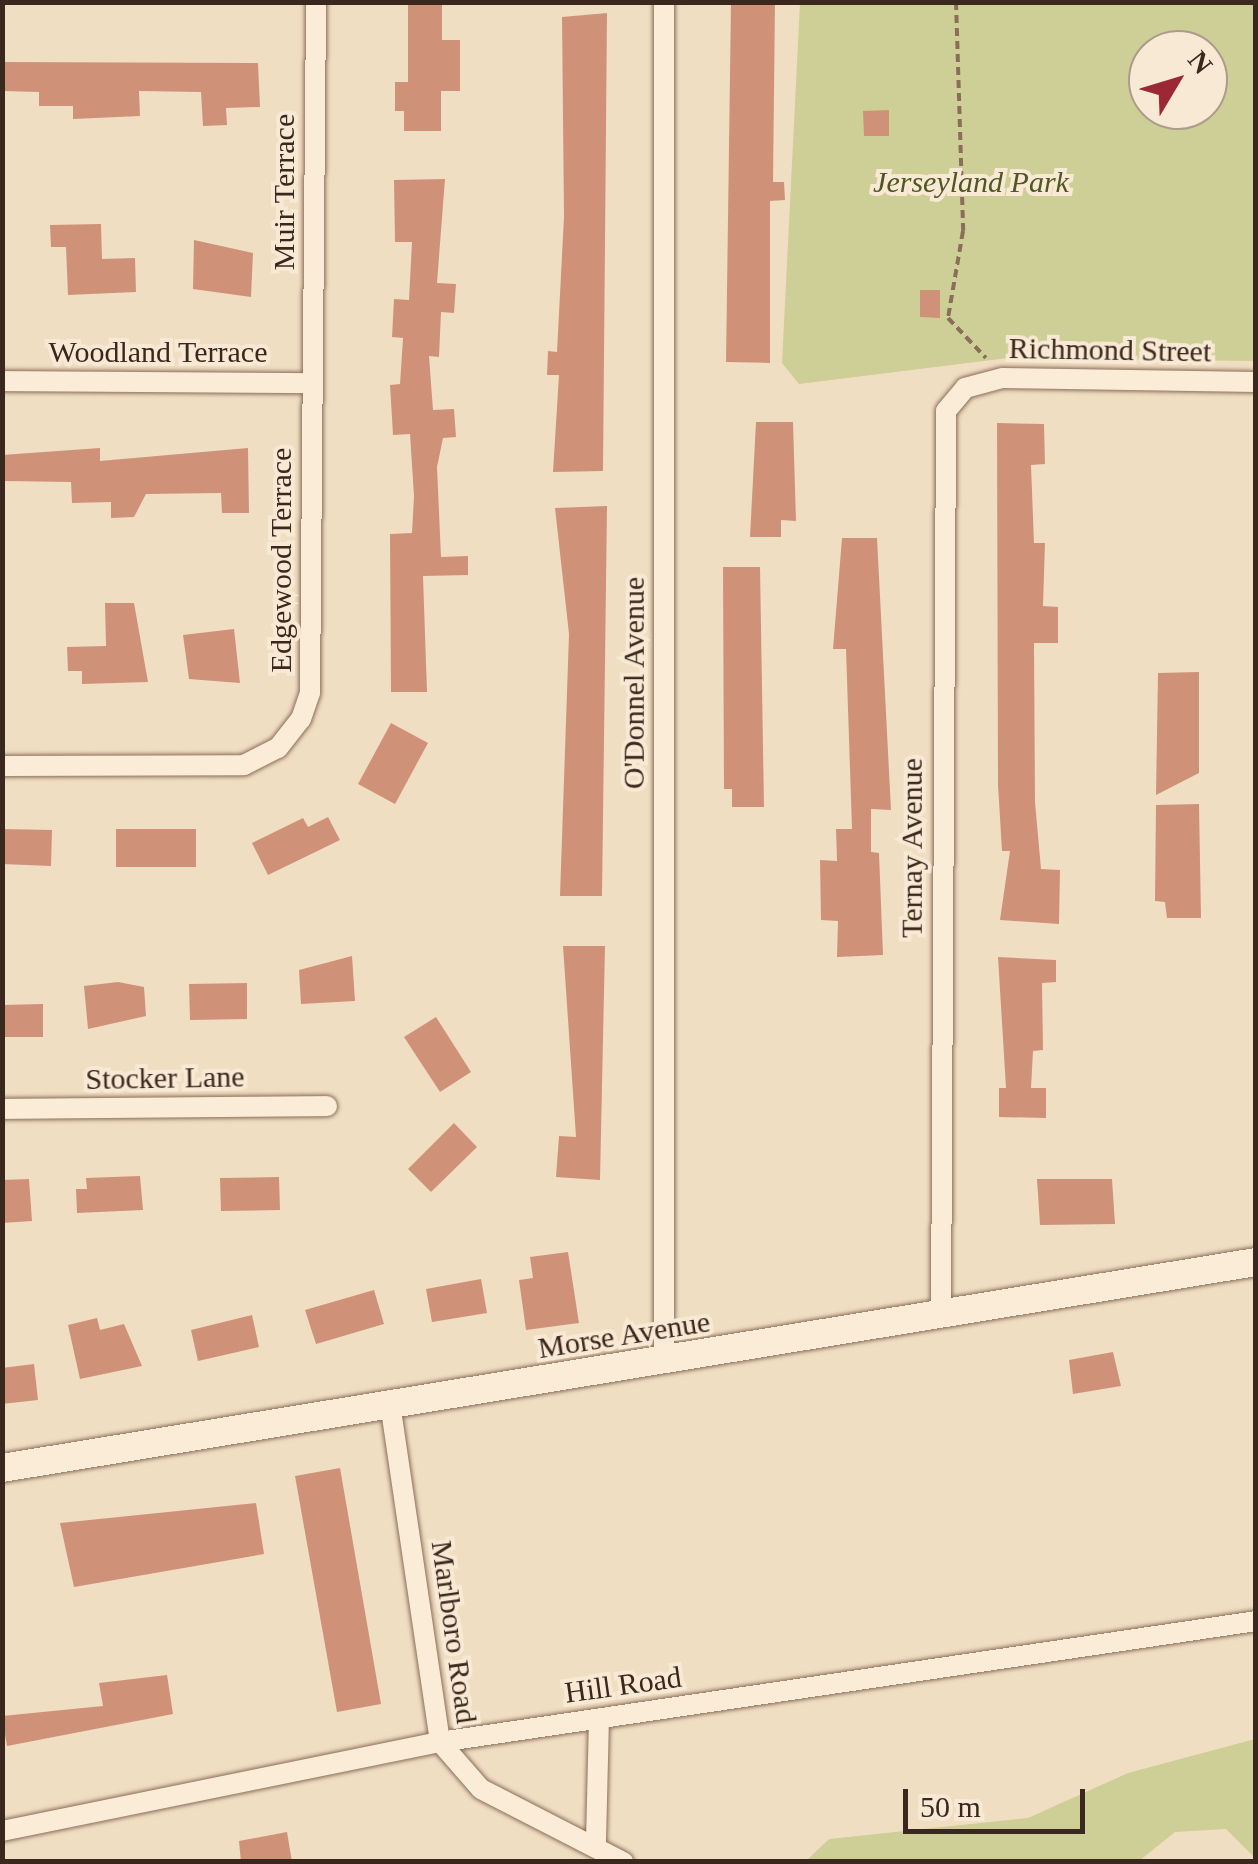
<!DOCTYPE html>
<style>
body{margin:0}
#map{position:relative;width:1258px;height:1864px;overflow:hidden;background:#f0dec3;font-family:"Times New Roman",serif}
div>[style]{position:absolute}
.green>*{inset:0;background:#cece97}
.building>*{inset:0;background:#cf9278}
.path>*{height:4px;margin-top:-2px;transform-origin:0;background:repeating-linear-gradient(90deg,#8b6e59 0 8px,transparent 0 13px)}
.roads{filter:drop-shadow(0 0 2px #8b6e59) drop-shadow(0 0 2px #8b6e59)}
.minor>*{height:20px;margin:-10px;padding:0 10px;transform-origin:10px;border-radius:10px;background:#faecd7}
.tertiary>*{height:28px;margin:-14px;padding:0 14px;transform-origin:14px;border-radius:14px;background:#faecd7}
span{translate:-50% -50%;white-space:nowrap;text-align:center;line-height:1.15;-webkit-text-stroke:8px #f7e9d3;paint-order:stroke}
.park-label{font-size:30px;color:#505724;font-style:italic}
.street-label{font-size:30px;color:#3a281e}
.frame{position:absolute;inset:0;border:5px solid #3a281e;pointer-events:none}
.north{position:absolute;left:1128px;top:30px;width:100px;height:100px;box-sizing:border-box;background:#f7e9d3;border:2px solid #ab9c8b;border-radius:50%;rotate:52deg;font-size:28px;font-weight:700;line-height:40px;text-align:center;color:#3a281e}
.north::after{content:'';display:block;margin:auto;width:35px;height:45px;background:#9c2735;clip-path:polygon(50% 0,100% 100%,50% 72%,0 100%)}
.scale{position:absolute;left:903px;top:1789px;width:182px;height:45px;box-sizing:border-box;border:5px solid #3a281e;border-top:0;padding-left:12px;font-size:30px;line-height:35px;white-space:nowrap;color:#3a281e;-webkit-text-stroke:8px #f7e9d3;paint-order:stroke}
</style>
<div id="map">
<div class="green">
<i style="clip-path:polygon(evenodd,800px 3px,1255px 3px,1255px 361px,1008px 358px,799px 384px,782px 363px,800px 3px,1148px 50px,1208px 50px,1208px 110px,1148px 110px,1148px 50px)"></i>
<i style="clip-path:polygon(1255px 1739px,1255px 1858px,1226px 1829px,1175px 1832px,1139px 1861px,806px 1861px,829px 1839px,1028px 1818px,1128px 1773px)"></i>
</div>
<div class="building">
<i style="clip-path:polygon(408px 2px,442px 2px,442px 40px,460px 40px,460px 91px,441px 91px,441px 131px,404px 131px,404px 111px,395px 111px,395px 82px,408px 82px)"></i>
<i style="clip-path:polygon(731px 2px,775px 2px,773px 182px,784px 182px,785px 200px,770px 201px,770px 363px,726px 362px)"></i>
<i style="clip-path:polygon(607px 13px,603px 471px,553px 472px,559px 375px,547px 375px,548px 351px,557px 352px,564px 217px,562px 17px)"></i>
<i style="clip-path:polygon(2px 62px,258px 63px,260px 107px,226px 108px,227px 125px,203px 126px,201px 92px,139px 91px,140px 116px,73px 119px,73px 106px,39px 106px,39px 92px,2px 91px)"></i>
<i style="clip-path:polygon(889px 110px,889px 136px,864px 136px,863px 111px)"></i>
<i style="clip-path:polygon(445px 179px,437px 283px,456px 284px,454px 313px,441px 312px,439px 357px,429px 356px,433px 410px,454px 409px,456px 437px,443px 438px,437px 467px,441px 557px,468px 556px,468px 575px,423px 576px,427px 692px,391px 692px,390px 534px,412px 533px,414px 496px,410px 434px,393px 435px,390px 385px,400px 384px,403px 338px,392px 337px,394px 299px,409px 300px,412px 242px,395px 242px,394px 180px)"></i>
<i style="clip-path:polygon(101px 224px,102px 259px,135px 258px,136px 292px,68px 295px,66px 247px,51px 247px,50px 225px)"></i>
<i style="clip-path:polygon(194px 240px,253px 253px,251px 297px,193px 289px)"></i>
<i style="clip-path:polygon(920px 290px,940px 290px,940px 318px,920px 317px)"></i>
<i style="clip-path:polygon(756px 422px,793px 422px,796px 521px,781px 520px,781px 537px,750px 537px)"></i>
<i style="clip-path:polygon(997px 423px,1044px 424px,1045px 464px,1031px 465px,1034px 543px,1045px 543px,1043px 606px,1058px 607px,1058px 643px,1034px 643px,1035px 802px,1041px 869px,1060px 870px,1059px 924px,1000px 920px,1010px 851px,1002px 851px,998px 785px)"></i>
<i style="clip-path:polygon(100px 448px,100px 461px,248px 448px,249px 513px,222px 513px,221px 493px,146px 494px,134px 517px,111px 518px,111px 502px,72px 503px,71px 482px,2px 481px,2px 455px)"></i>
<i style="clip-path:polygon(607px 506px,602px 896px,560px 896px,569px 634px,555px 508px)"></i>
<i style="clip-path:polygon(842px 538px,877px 538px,891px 810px,871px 809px,871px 852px,879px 853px,883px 955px,837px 957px,838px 921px,821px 920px,820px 860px,837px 861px,836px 829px,852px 829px,846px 649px,833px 649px)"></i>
<i style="clip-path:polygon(723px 567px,760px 567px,764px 807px,732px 807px,732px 789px,724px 789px)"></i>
<i style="clip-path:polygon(105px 603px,134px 603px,148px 682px,82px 684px,82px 671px,68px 671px,67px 647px,106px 646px)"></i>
<i style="clip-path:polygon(234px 629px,240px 683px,189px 679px,183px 635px)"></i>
<i style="clip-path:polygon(1199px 672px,1199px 773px,1156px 795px,1158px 673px)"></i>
<i style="clip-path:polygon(391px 723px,428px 743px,395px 804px,358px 784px)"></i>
<i style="clip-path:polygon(1199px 804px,1201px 918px,1167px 918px,1165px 902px,1155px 901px,1156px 805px)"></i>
<i style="clip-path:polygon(328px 817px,340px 840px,268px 875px,252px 843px,303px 818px,308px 827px)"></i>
<i style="clip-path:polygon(2px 829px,52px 830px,51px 866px,2px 864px)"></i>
<i style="clip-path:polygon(116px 829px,196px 829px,196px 867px,116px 867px)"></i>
<i style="clip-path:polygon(563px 946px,605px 946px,600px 1180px,556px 1177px,559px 1136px,576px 1137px)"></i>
<i style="clip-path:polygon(352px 956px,355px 1001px,301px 1004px,299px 970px)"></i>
<i style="clip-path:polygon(998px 957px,1056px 960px,1056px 982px,1042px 983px,1043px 1050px,1033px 1051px,1031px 1088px,1046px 1088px,1046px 1118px,999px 1117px,999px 1088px,1006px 1088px)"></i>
<i style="clip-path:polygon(118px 982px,144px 987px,146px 1016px,88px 1029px,84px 986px)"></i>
<i style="clip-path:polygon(247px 983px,247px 1019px,190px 1020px,189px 984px)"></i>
<i style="clip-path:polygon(43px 1004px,43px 1037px,2px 1037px,2px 1005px)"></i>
<i style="clip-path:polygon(436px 1017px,471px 1072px,440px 1092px,404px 1037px)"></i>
<i style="clip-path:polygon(454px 1123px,477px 1147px,431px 1192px,408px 1169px)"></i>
<i style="clip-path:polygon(140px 1176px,143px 1210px,77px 1213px,76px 1189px,87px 1189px,86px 1178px)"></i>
<i style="clip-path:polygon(279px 1177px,280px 1210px,221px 1211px,220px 1178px)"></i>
<i style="clip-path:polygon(29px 1179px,32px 1221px,2px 1223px,2px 1180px)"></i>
<i style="clip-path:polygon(1037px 1179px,1112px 1179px,1115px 1224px,1040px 1225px)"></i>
<i style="clip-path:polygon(568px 1252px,579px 1323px,526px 1330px,519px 1280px,533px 1278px,530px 1257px)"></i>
<i style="clip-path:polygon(481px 1279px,487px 1313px,432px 1322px,426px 1289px)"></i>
<i style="clip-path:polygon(374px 1290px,384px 1324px,316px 1344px,305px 1310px)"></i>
<i style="clip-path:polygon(252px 1315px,259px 1347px,198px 1361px,191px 1330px)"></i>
<i style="clip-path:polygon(97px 1318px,100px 1330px,124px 1324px,142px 1366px,80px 1379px,68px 1325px)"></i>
<i style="clip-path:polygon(1113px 1352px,1121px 1386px,1073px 1394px,1069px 1360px)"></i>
<i style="clip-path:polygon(34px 1364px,38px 1400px,2px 1404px,2px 1368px)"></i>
<i style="clip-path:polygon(340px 1468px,381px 1704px,337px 1712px,295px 1476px)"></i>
<i style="clip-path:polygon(256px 1503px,264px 1554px,74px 1587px,60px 1523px)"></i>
<i style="clip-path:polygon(167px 1675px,173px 1714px,7px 1746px,2px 1716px,103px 1706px,99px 1683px)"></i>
<i style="clip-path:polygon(287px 1832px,292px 1862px,241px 1862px,239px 1841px)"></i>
</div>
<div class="path">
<i style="left:956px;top:2px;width:229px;rotate:88.2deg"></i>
<i style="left:963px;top:231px;width:88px;rotate:99.8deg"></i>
<i style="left:948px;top:318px;width:55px;rotate:46.5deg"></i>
</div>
<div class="roads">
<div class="minor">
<i style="left:2px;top:381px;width:311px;rotate:0.4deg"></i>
<i style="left:2px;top:766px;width:242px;rotate:-0.2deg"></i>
<i style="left:244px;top:765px;width:38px;rotate:-27deg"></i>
<i style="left:278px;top:748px;width:37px;rotate:-52deg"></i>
<i style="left:301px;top:719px;width:28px;rotate:-71deg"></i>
<i style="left:310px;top:693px;width:691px;rotate:-89.5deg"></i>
<i style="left:2px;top:1109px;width:325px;rotate:-0.5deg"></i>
<i style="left:941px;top:1316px;width:905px;rotate:-89.68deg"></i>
<i style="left:946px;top:411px;width:30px;rotate:-50deg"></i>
<i style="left:965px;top:388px;width:39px;rotate:-15deg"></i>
<i style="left:1003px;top:378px;width:253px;rotate:0.9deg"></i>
<i style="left:664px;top:1363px;width:1361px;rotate:-90deg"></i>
<i style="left:390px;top:1403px;width:343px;rotate:81.6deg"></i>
<i style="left:440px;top:1742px;width:62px;rotate:48.9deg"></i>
<i style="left:481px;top:1789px;width:160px;rotate:27.2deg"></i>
<i style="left:2px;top:1831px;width:447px;rotate:-11.5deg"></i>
<i style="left:440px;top:1742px;width:825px;rotate:-8.43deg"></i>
<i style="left:596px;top:1841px;width:122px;rotate:-88.6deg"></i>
</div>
<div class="tertiary">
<i style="left:2px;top:1468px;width:1271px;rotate:-9.33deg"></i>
</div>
</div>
<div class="park-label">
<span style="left:971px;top:182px">Jerseyland Park</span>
</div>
<div class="street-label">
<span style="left:284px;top:192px;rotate:-90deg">Muir Terrace</span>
<span style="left:1110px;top:350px;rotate:1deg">Richmond Street</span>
<span style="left:158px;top:352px">Woodland Terrace</span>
<span style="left:281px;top:560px;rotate:-90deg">Edgewood Terrace</span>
<span style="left:634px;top:683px;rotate:-90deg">O'Donnel Avenue</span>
<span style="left:912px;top:848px;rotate:-90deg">Ternay Avenue</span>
<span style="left:165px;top:1078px;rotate:-1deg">Stocker Lane</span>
<span style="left:624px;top:1335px;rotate:-9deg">Morse Avenue</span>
<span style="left:454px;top:1632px;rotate:82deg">Marlboro Road</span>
<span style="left:623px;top:1685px;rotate:-8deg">Hill Road</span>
</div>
<div class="frame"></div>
<div class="north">N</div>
<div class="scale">50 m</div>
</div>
